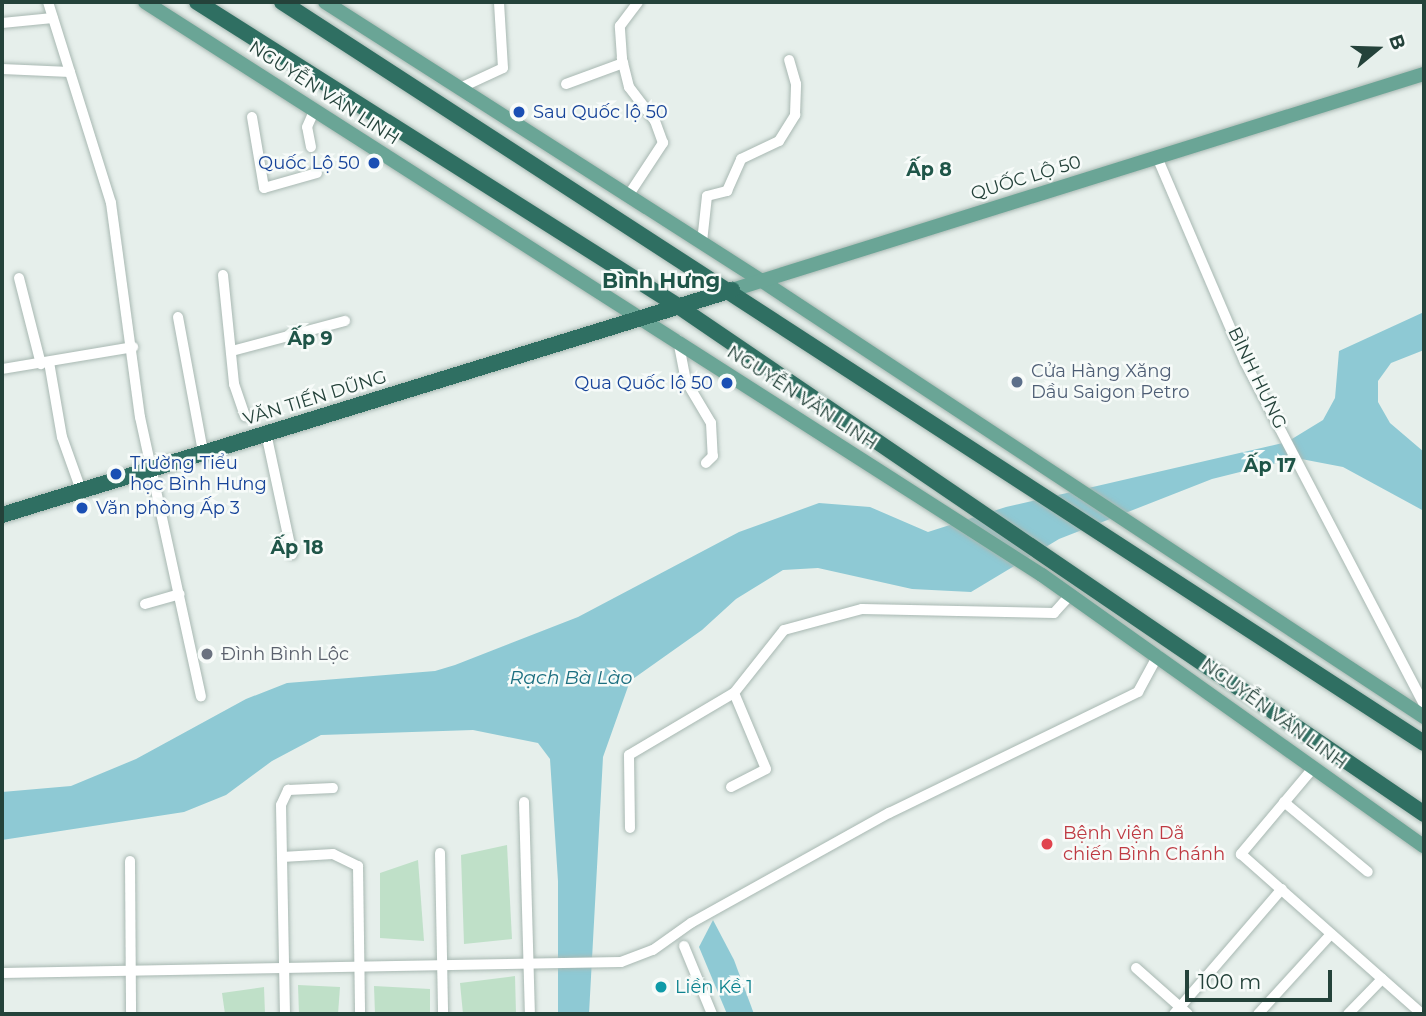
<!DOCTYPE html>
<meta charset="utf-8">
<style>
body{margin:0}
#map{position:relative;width:1426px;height:1016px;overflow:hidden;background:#e6efeb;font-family:Montserrat,sans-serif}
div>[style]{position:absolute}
.green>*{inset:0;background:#bfe0c8}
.water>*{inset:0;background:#8ec9d4}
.roads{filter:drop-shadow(0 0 2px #a8b8b2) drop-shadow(0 0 2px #a8b8b2)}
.minor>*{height:10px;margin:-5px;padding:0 5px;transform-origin:5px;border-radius:5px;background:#fff}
.major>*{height:14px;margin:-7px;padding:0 7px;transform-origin:7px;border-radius:7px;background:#6aa596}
.highway>*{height:16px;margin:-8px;padding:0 8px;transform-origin:8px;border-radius:8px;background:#2f6f62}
.dots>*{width:19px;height:19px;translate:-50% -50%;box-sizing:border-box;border:4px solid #f7fbf9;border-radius:50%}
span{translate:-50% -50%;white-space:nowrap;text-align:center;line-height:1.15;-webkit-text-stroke:5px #f7fbf9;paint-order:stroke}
.street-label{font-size:18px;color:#24423a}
.transit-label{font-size:18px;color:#164399}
.left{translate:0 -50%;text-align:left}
.right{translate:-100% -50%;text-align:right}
.service-label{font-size:18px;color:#4e5e75}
.worship-label{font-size:18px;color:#5b616d}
.health-label{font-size:18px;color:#be3a42}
.culture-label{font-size:18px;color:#0d838f}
.neighbourhood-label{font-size:19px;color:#1f5548;font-weight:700}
.water-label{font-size:19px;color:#1c6f80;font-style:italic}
.quarter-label{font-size:21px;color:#1f5548;font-weight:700}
.frame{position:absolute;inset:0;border:4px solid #24423a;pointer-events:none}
.north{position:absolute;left:1342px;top:14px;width:70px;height:70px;-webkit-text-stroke:5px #f7fbf9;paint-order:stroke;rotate:71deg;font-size:19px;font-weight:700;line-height:28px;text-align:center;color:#24423a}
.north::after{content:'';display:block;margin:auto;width:24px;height:32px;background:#24423a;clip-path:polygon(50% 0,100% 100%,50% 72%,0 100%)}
.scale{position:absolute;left:1185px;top:970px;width:147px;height:32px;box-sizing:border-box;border:4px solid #24423a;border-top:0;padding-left:9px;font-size:21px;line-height:24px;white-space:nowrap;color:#24423a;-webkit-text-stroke:5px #f7fbf9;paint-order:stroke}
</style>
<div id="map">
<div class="green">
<i style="clip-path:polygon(507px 845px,512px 939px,464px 944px,461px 855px)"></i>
<i style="clip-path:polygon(418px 860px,424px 941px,380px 938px,380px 873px)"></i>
<i style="clip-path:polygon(515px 976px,516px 1014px,463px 1014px,460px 983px)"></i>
<i style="clip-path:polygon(298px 985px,340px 987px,338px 1014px,299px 1014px)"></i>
<i style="clip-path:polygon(374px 986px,430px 989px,430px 1014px,375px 1014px)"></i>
<i style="clip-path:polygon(264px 987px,265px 1014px,225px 1014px,222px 993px)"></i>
</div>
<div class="water">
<i style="clip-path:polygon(1424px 312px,1424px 350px,1391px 363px,1378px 381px,1378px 402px,1390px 423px,1424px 452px,1424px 511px,1343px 467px,1296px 458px,1212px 479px,1059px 539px,971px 592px,912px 589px,818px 568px,783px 570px,736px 599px,702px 630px,630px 681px,603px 757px,589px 1014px,558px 1014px,558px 881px,550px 759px,538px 743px,473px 730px,321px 735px,272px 761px,226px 795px,184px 812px,2px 840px,2px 792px,71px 786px,136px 759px,246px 699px,287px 683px,435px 671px,455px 665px,578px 617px,739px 532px,819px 503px,870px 507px,928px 532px,1006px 507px,1287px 442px,1323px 420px,1335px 398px,1339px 351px)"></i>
<i style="clip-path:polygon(713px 920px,734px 960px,754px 1014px,727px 1014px,699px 947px)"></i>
</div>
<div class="roads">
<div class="minor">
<i style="left:48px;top:2px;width:211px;rotate:72.6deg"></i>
<i style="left:111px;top:203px;width:216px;rotate:82.3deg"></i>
<i style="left:140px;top:417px;width:286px;rotate:77.7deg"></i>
<i style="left:2px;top:23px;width:51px;rotate:-5.6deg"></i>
<i style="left:2px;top:69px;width:68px;rotate:2.5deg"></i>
<i style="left:566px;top:84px;width:61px;rotate:-20.2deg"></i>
<i style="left:460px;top:88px;width:47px;rotate:-24.9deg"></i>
<i style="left:503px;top:68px;width:66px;rotate:-93.5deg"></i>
<i style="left:252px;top:117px;width:72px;rotate:80.4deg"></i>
<i style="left:264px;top:188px;width:55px;rotate:-15.8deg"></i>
<i style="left:311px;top:147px;width:20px;rotate:-101deg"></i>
<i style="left:307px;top:127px;width:20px;rotate:-66deg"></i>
<i style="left:1157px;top:157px;width:223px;rotate:66.8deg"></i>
<i style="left:1245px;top:362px;width:387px;rotate:62.4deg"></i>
<i style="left:628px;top:196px;width:64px;rotate:-56.6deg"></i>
<i style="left:663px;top:143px;width:23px;rotate:-110deg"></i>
<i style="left:655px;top:121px;width:43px;rotate:-127.4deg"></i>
<i style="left:629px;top:87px;width:30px;rotate:-104deg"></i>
<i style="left:622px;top:58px;width:32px;rotate:-94deg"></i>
<i style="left:620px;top:26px;width:30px;rotate:-53deg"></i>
<i style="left:702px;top:242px;width:46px;rotate:-83.8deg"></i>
<i style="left:707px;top:196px;width:21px;rotate:-14deg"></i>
<i style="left:727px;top:191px;width:35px;rotate:-66deg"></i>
<i style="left:741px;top:159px;width:42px;rotate:-25.3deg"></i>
<i style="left:779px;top:141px;width:31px;rotate:-58deg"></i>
<i style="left:795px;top:115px;width:31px;rotate:-88deg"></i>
<i style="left:796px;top:84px;width:25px;rotate:-106deg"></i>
<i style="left:223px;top:275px;width:110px;rotate:84.2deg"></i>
<i style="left:234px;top:384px;width:34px;rotate:71deg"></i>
<i style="left:19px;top:278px;width:89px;rotate:75.7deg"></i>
<i style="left:178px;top:317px;width:137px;rotate:79.5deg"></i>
<i style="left:678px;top:340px;width:42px;rotate:79deg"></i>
<i style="left:686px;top:381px;width:49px;rotate:59.2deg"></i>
<i style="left:711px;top:423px;width:33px;rotate:87deg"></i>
<i style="left:713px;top:456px;width:10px;rotate:135deg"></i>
<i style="left:232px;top:351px;width:117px;rotate:-14.9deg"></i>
<i style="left:49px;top:362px;width:76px;rotate:80.2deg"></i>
<i style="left:62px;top:437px;width:56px;rotate:70.3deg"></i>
<i style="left:2px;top:369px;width:133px;rotate:-9.5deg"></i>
<i style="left:266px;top:433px;width:124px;rotate:77.9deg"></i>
<i style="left:145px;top:604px;width:36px;rotate:-16deg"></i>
<i style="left:1314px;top:767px;width:114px;rotate:130deg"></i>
<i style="left:1241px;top:854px;width:242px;rotate:41.5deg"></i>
<i style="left:731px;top:787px;width:39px;rotate:-27deg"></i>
<i style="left:766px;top:769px;width:82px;rotate:-112.8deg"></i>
<i style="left:524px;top:802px;width:212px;rotate:88.4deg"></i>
<i style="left:1284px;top:802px;width:109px;rotate:39.8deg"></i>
<i style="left:630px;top:828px;width:73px;rotate:-90.8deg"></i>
<i style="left:629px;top:755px;width:122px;rotate:-30.6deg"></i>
<i style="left:734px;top:693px;width:80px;rotate:-51.6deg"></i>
<i style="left:784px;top:630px;width:81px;rotate:-15.1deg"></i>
<i style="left:862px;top:609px;width:192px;rotate:1.2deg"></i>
<i style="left:1054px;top:613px;width:25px;rotate:-48deg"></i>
<i style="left:440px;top:853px;width:161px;rotate:88.9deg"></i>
<i style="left:282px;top:857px;width:51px;rotate:-3.4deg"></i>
<i style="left:333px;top:854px;width:28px;rotate:26deg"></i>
<i style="left:358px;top:866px;width:148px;rotate:89.2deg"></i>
<i style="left:130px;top:861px;width:153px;rotate:89.6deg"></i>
<i style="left:684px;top:946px;width:74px;rotate:67.6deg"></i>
<i style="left:1136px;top:968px;width:69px;rotate:41.5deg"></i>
<i style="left:2px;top:973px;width:619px;rotate:-1.02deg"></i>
<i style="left:621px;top:962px;width:34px;rotate:-21deg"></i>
<i style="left:653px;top:950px;width:47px;rotate:-35.4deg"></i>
<i style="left:691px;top:923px;width:227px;rotate:-29.1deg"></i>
<i style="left:889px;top:813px;width:277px;rotate:-25.9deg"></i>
<i style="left:1138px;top:692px;width:42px;rotate:-61.6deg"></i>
<i style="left:285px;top:1014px;width:209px;rotate:-91.1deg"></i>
<i style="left:281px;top:805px;width:17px;rotate:-65deg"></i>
<i style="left:288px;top:790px;width:45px;rotate:-2.5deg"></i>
<i style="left:1174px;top:1014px;width:165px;rotate:-49.2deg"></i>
<i style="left:1258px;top:1014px;width:108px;rotate:-47.6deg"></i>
<i style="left:1348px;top:1014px;width:49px;rotate:-45.8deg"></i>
</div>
<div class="major">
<i style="left:145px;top:2px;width:1064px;rotate:32.57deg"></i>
<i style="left:1042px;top:575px;width:468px;rotate:35.4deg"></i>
<i style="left:325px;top:2px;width:518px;rotate:32.56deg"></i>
<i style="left:762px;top:281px;width:793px;rotate:33.37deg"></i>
<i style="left:732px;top:290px;width:725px;rotate:-17.34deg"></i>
</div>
<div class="highway">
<i style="left:197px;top:2px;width:569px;rotate:32.29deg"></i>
<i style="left:678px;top:306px;width:903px;rotate:34.25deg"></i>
<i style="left:282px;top:2px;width:1361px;rotate:32.98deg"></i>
<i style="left:2px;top:515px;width:764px;rotate:-17.13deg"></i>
</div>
</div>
<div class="dots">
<i style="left:519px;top:112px;background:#1a4fb4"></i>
<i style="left:374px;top:163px;background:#1a4fb4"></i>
<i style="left:1017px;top:382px;background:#5c6f8a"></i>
<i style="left:727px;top:383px;background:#1a4fb4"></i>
<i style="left:116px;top:474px;background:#1a4fb4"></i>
<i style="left:82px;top:508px;background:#1a4fb4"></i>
<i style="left:207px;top:654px;background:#6b7280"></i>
<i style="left:1047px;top:844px;background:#e0444e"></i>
<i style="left:661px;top:987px;background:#0f9aa8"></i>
</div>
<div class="street-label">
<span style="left:324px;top:93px;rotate:33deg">NGUYỄN VĂN LINH</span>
<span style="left:1026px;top:178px;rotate:-17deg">QUỐC LỘ 50</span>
<span style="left:1257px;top:378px;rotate:64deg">BÌNH HƯNG</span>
<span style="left:315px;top:398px;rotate:-17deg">VĂN TIẾN DŨNG</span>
<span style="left:802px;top:398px;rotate:33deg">NGUYỄN VĂN LINH</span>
<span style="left:1274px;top:714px;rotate:36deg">NGUYỄN VĂN LINH</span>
</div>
<div class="transit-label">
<span class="left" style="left:533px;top:112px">Sau Quốc lộ 50</span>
<span class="right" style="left:360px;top:163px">Quốc Lộ 50</span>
<span class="right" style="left:713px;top:383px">Qua Quốc lộ 50</span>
<span class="left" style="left:130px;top:474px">Trường Tiểu<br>học Bình Hưng</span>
<span class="left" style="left:96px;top:508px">Văn phòng Ấp 3</span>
</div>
<div class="service-label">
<span class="left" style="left:1031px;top:382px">Cửa Hàng Xăng<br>Dầu Saigon Petro</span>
</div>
<div class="worship-label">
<span class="left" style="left:221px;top:654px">Đình Bình Lộc</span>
</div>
<div class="health-label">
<span class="left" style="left:1063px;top:844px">Bệnh viện Dã<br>chiến Bình Chánh</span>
</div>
<div class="culture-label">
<span class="left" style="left:675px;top:987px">Liền Kề 1</span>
</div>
<div class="neighbourhood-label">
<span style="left:929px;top:170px">Ấp 8</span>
<span style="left:310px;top:339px">Ấp 9</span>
<span style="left:1270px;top:466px">Ấp 17</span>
<span style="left:297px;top:548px">Ấp 18</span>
</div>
<div class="water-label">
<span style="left:571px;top:678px">Rạch Bà Lào</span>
</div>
<div class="quarter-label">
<span style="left:661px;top:281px">Bình Hưng</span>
</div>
<div class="frame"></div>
<div class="north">B</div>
<div class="scale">100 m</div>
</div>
